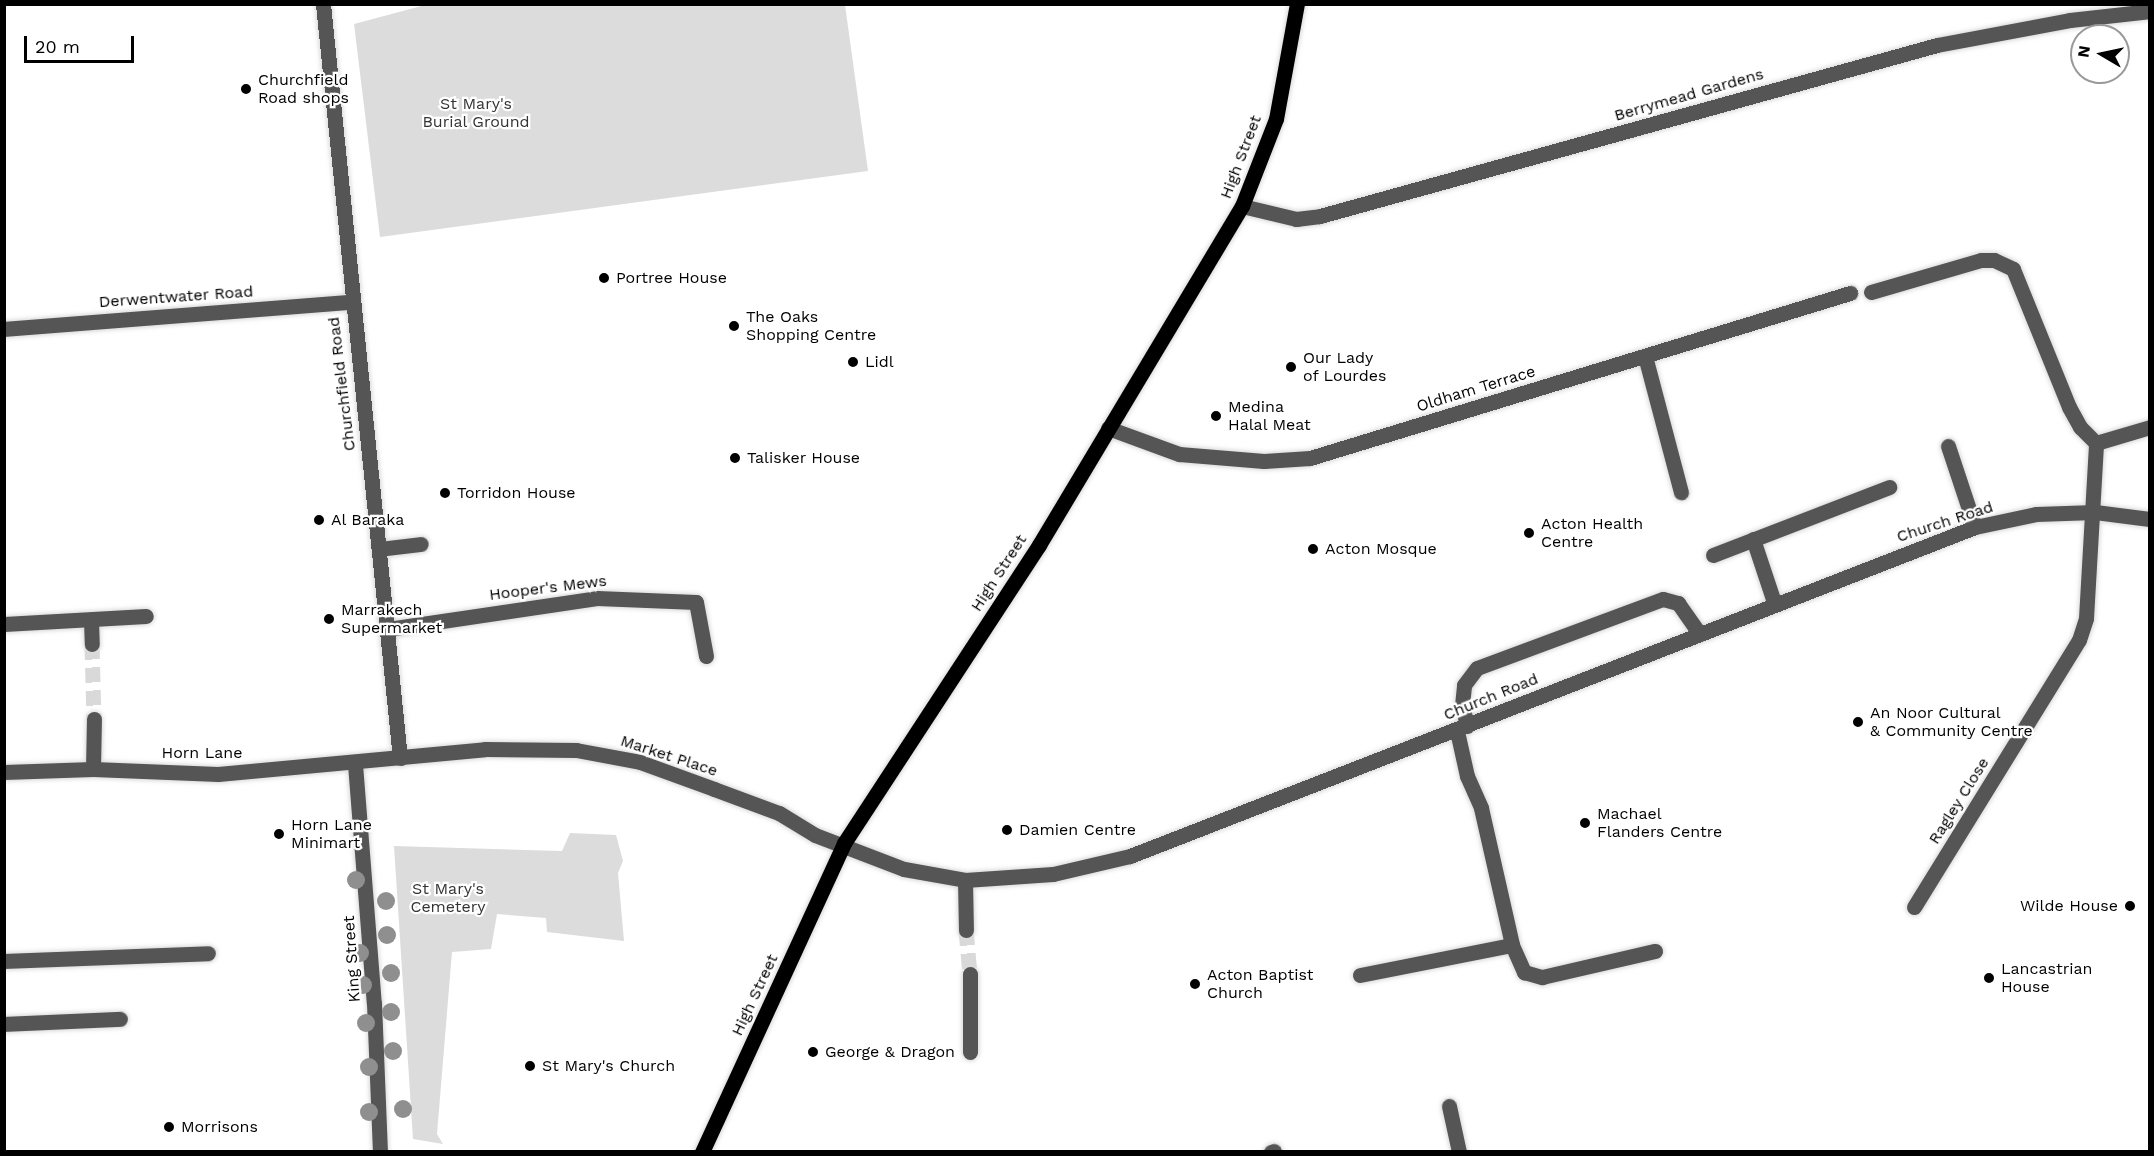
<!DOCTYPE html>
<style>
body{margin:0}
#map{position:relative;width:2154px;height:1156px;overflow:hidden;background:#fff;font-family:"Work Sans",sans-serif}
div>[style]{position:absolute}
.green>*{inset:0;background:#dcdcdc}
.minor-tunnel>*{height:15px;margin-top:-7.5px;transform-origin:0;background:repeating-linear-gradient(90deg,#d9d9d9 0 15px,transparent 0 23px)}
.roads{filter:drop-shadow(0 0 2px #dbdbdb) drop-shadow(0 0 2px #dbdbdb)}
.minor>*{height:15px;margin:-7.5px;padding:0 7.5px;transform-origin:7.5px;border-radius:7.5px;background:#555}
.major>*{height:15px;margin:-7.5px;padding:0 7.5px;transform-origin:7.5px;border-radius:7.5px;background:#000}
.trees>*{width:18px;height:18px;margin:-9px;border-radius:50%;background:#8f8f8f}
.dots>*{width:16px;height:16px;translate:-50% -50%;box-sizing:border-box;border:3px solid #fff;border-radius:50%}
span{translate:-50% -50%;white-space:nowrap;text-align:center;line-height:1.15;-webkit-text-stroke:4.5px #fff;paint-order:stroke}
.poi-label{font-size:16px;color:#000}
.left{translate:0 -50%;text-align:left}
.right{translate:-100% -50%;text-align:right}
.street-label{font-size:16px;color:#000}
.park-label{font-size:16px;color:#333}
.frame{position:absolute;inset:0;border:6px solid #000;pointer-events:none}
.north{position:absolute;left:2070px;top:24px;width:60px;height:60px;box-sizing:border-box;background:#fff;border:2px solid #999;border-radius:50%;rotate:279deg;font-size:16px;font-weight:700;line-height:24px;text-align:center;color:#000}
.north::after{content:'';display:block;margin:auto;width:21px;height:27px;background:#000;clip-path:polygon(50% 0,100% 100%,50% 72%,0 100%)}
.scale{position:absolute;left:24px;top:36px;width:110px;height:27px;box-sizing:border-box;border:3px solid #000;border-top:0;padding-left:8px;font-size:18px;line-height:21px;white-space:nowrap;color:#000;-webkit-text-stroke:4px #fff;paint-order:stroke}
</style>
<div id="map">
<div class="green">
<i style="clip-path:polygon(429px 4px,845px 5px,868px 171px,380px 237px,354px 24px)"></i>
<i style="clip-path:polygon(570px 833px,616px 835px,623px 861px,618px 873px,624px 941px,547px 932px,546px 918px,497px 914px,491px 949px,452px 952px,437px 1134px,443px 1144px,413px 1139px,394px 846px,562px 851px)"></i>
</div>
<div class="minor-tunnel">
<i style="left:92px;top:644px;width:75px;rotate:88.5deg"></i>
<i style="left:966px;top:930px;width:44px;rotate:84.8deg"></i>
</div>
<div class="roads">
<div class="minor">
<i style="left:323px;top:4px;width:758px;rotate:84.17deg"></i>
<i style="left:1242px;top:206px;width:56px;rotate:13.5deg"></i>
<i style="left:1296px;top:219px;width:24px;rotate:-7deg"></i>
<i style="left:1320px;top:216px;width:640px;rotate:-15.49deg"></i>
<i style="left:1937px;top:45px;width:135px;rotate:-10.6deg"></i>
<i style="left:2070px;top:20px;width:81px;rotate:-6.4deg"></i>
<i style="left:1871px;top:292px;width:115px;rotate:-16.2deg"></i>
<i style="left:1981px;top:260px;width:13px"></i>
<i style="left:1994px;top:260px;width:21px;rotate:25deg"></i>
<i style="left:2013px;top:269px;width:149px;rotate:67.9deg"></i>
<i style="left:2069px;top:407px;width:23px;rotate:61deg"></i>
<i style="left:2080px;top:427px;width:23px;rotate:45deg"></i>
<i style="left:4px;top:329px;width:347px;rotate:-4.5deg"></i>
<i style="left:1645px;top:356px;width:141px;rotate:75.2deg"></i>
<i style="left:1108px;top:428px;width:76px;rotate:20.1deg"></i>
<i style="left:1179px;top:454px;width:85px;rotate:4.7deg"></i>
<i style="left:1264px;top:461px;width:46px;rotate:-3.7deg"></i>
<i style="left:1310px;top:458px;width:565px;rotate:-16.99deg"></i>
<i style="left:1948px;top:446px;width:85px;rotate:71.6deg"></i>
<i style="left:1753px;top:539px;width:66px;rotate:71.6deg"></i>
<i style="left:379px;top:549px;width:42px;rotate:-6.8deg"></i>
<i style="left:1713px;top:555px;width:189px;rotate:-21.1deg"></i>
<i style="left:91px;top:621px;width:23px;rotate:88deg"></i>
<i style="left:4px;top:624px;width:142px;rotate:-3.2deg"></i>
<i style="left:388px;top:629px;width:211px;rotate:-8.4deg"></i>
<i style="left:597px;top:598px;width:99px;rotate:2.3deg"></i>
<i style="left:696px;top:602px;width:55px;rotate:79.5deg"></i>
<i style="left:1467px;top:726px;width:22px;rotate:-103deg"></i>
<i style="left:1462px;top:705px;width:20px;rotate:-84deg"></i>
<i style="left:1464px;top:685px;width:21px;rotate:-53deg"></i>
<i style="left:1477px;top:668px;width:198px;rotate:-20.4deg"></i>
<i style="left:1663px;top:599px;width:16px;rotate:15deg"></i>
<i style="left:1678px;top:603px;width:38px;rotate:55deg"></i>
<i style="left:1457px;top:731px;width:46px;rotate:77.5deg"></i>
<i style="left:1467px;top:776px;width:35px;rotate:66deg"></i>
<i style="left:1481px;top:808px;width:140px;rotate:77.2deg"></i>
<i style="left:1512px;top:945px;width:30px;rotate:66deg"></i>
<i style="left:1524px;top:972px;width:19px;rotate:16deg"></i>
<i style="left:1542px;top:977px;width:116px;rotate:-13deg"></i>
<i style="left:355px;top:764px;width:240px;rotate:85.5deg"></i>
<i style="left:374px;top:1003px;width:149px;rotate:87.7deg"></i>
<i style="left:93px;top:769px;width:50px;rotate:-88.9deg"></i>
<i style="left:4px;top:772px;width:89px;rotate:-1.9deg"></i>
<i style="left:93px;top:769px;width:125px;rotate:2.3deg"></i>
<i style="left:218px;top:774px;width:268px;rotate:-5.3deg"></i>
<i style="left:485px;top:749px;width:91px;rotate:0.6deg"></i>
<i style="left:576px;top:750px;width:65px;rotate:10.6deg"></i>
<i style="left:640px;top:762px;width:79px;rotate:20deg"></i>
<i style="left:714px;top:789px;width:69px;rotate:20.3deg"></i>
<i style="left:779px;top:813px;width:42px;rotate:31.4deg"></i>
<i style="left:815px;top:835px;width:95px;rotate:20.9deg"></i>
<i style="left:904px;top:869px;width:62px;rotate:10.2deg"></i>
<i style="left:965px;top:880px;width:88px;rotate:-3.9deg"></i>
<i style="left:1053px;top:874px;width:79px;rotate:-13.2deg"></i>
<i style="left:1130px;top:856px;width:907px;rotate:-21.27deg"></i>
<i style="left:1975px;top:527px;width:62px;rotate:-12deg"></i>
<i style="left:2036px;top:514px;width:59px;rotate:-1.9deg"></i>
<i style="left:2095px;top:512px;width:55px;rotate:7.3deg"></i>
<i style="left:965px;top:880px;width:50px;rotate:88.9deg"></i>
<i style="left:1914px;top:907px;width:314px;rotate:-58.3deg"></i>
<i style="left:2079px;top:640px;width:23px;rotate:-72deg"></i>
<i style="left:2086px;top:618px;width:175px;rotate:-86.7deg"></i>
<i style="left:2096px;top:443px;width:56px;rotate:-16.5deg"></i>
<i style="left:4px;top:961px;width:204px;rotate:-2.2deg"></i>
<i style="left:970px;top:974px;width:78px;rotate:90deg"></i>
<i style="left:1360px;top:975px;width:155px;rotate:-11.2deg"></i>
<i style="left:4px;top:1024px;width:116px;rotate:-2.5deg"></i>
<i style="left:1449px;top:1106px;width:47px;rotate:77.7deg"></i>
<i style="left:1271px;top:1152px;width:3px;rotate:-18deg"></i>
</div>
<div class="major">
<i style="left:702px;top:1152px;width:340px;rotate:-65.3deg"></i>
<i style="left:844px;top:843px;width:356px;rotate:-56.8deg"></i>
<i style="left:1039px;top:545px;width:395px;rotate:-59.1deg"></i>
<i style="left:1242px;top:206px;width:93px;rotate:-68.7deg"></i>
<i style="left:1276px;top:119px;width:117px;rotate:-79.7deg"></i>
</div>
</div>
<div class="trees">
<i style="left:356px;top:880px"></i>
<i style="left:386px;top:901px"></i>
<i style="left:387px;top:935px"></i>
<i style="left:360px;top:953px"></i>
<i style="left:391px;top:973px"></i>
<i style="left:363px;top:985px"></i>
<i style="left:391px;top:1012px"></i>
<i style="left:366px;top:1023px"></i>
<i style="left:393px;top:1051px"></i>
<i style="left:369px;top:1067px"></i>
<i style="left:403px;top:1109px"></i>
<i style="left:369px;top:1112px"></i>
</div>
<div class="dots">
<i style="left:246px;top:89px;background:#000"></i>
<i style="left:604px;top:278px;background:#000"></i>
<i style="left:734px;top:326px;background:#000"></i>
<i style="left:853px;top:362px;background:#000"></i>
<i style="left:1291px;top:367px;background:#000"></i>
<i style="left:1216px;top:416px;background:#000"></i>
<i style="left:735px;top:458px;background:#000"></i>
<i style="left:445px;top:493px;background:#000"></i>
<i style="left:319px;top:520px;background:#000"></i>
<i style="left:1529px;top:533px;background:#000"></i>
<i style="left:1313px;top:549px;background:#000"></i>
<i style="left:329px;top:619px;background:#000"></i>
<i style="left:1858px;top:722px;background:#000"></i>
<i style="left:1585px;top:823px;background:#000"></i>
<i style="left:1007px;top:830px;background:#000"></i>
<i style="left:279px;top:834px;background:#000"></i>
<i style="left:2130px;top:906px;background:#000"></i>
<i style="left:1989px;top:978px;background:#000"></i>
<i style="left:1195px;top:984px;background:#000"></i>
<i style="left:813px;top:1052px;background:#000"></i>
<i style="left:530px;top:1066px;background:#000"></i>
<i style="left:169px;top:1127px;background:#000"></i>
</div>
<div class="poi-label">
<span class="left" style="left:258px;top:89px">Churchfield<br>Road shops</span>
<span class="left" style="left:616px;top:278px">Portree House</span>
<span class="left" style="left:746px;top:326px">The Oaks<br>Shopping Centre</span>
<span class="left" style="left:1303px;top:367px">Our Lady<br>of Lourdes</span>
<span class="left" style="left:865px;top:362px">Lidl</span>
<span class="left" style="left:1228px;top:416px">Medina<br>Halal Meat</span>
<span class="left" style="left:747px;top:458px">Talisker House</span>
<span class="left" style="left:457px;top:493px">Torridon House</span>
<span class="left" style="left:331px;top:520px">Al Baraka</span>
<span class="left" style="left:1541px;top:533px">Acton Health<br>Centre</span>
<span class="left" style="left:1325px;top:549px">Acton Mosque</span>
<span class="left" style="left:341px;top:619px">Marrakech<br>Supermarket</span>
<span class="left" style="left:1870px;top:722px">An Noor Cultural<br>&amp; Community Centre</span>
<span class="left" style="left:1597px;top:823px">Machael<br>Flanders Centre</span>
<span class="left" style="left:291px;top:834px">Horn Lane<br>Minimart</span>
<span class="left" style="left:1019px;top:830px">Damien Centre</span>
<span class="right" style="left:2118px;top:906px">Wilde House</span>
<span class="left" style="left:2001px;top:978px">Lancastrian<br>House</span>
<span class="left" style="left:1207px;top:984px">Acton Baptist<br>Church</span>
<span class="left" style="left:825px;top:1052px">George &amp; Dragon</span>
<span class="left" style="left:542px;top:1066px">St Mary's Church</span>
<span class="left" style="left:181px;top:1127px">Morrisons</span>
</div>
<div class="street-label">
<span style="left:1689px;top:95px;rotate:-16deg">Berrymead Gardens</span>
<span style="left:1241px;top:157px;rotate:-69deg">High Street</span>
<span style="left:176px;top:297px;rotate:-4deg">Derwentwater Road</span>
<span style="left:342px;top:384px;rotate:-97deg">Churchfield Road</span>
<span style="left:1476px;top:389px;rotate:-17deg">Oldham Terrace</span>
<span style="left:1945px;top:522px;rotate:-18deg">Church Road</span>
<span style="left:999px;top:573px;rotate:-57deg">High Street</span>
<span style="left:548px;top:588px;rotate:-7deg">Hooper's Mews</span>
<span style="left:1491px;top:697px;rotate:-22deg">Church Road</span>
<span style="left:202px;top:753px">Horn Lane</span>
<span style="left:669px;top:756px;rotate:18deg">Market Place</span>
<span style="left:1959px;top:801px;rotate:-58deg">Ragley Close</span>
<span style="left:352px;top:959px;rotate:-94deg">King Street</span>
<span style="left:755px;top:995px;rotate:-65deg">High Street</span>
</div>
<div class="park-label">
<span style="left:476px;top:113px">St Mary's<br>Burial Ground</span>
<span style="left:448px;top:898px">St Mary's<br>Cemetery</span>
</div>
<div class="frame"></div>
<div class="north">N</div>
<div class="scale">20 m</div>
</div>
